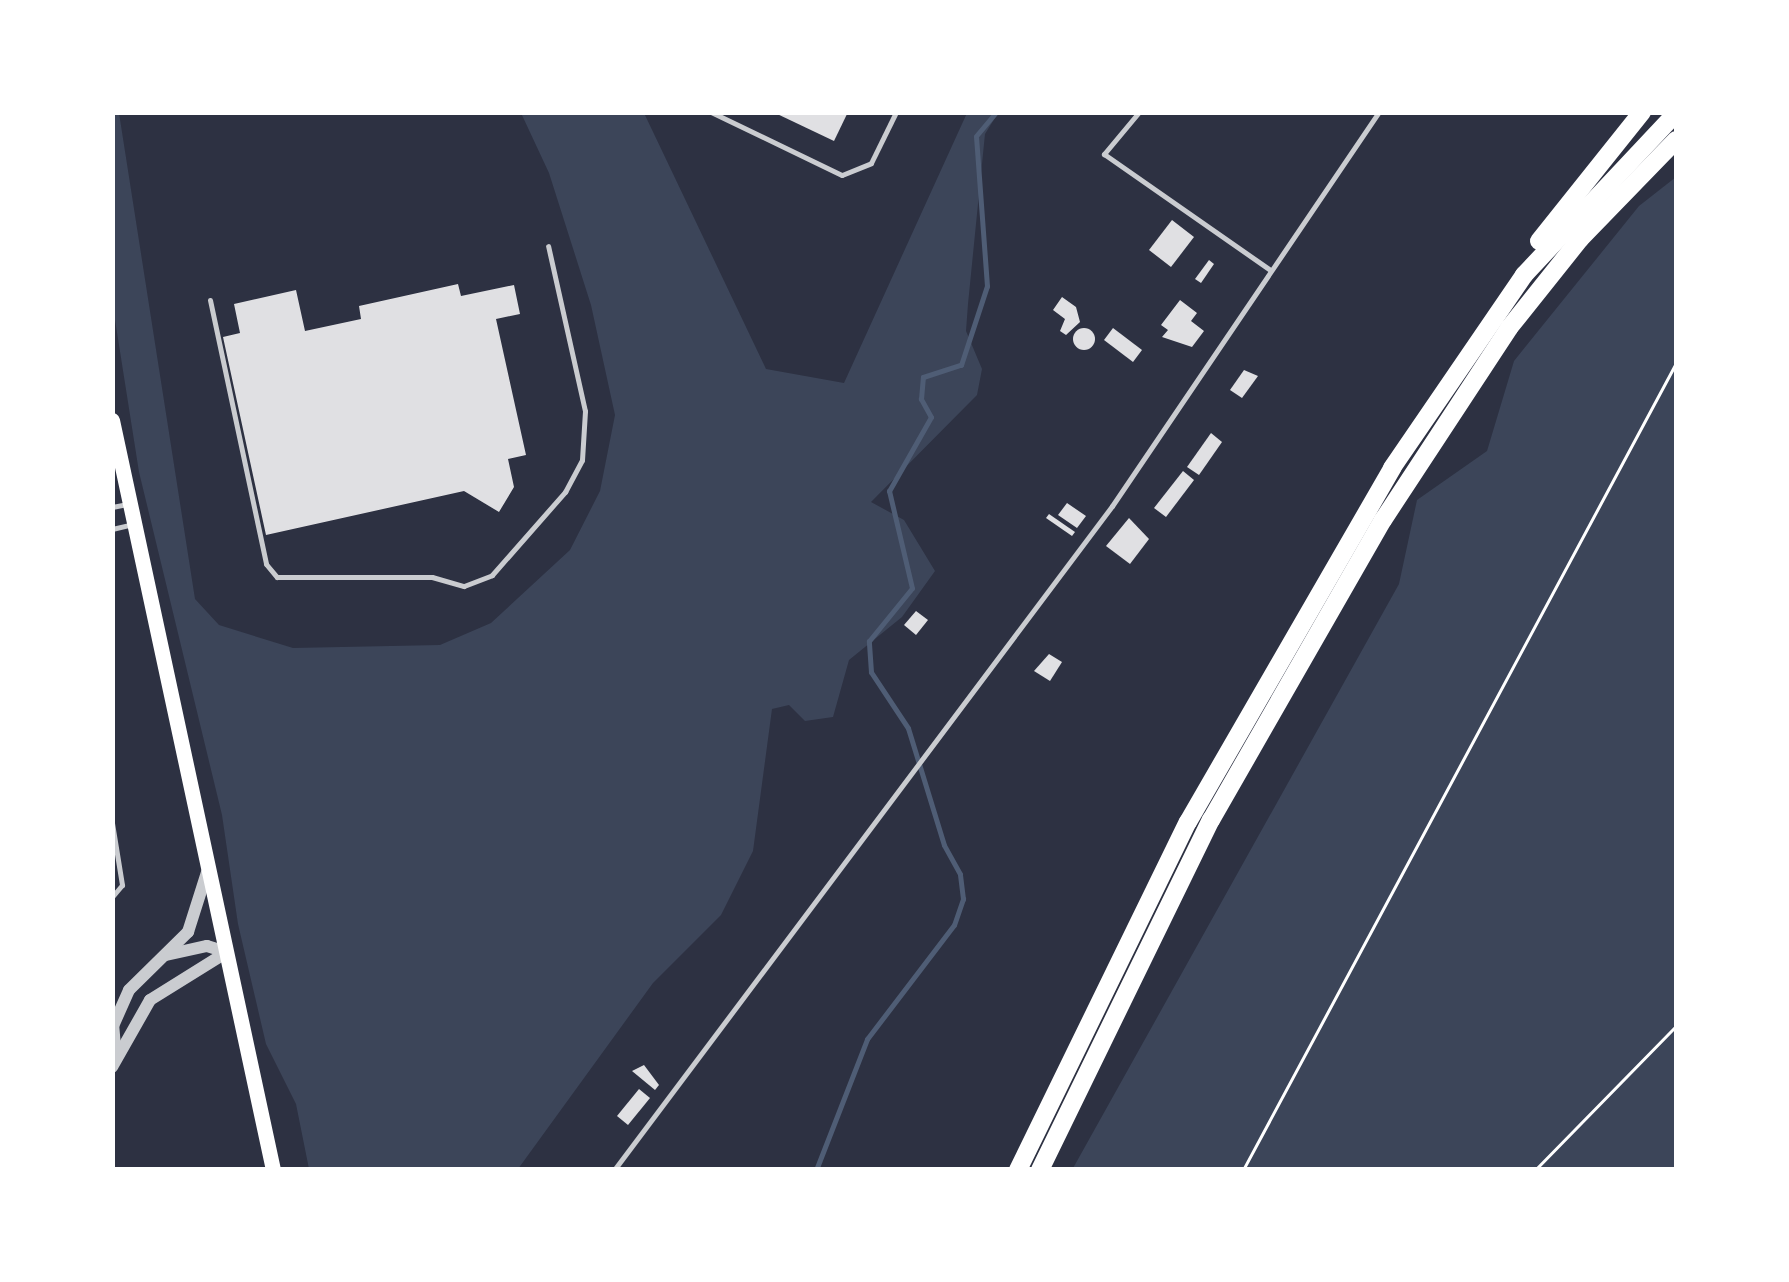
<!DOCTYPE html>
<style>
body{margin:0}
#map{position:relative;width:1789px;height:1282px;overflow:hidden;background:#2d3142;font-family:Rubik,sans-serif}
div>[style]{position:absolute}
.green>*{inset:0;background:#3c4559}
.stream>*{height:5px;margin:-2.5px;padding:0 2.5px;transform-origin:2.5px;border-radius:2.5px;background:#4f5d75}
.building>*{inset:0;background:#e0e0e3}
.round{border-radius:50%}
.path>*{height:2.5px;margin:-1.25px;padding:0 1.25px;transform-origin:1.25px;border-radius:1.25px;background:#fff}
.service>*{height:5px;margin:-2.5px;padding:0 2.5px;transform-origin:2.5px;border-radius:2.5px;background:#caccd0}
.tertiary>*{height:12px;margin:-6px;padding:0 6px;transform-origin:6px;border-radius:6px;background:#caccd0}
.primary>*{height:15px;margin:-7.5px;padding:0 7.5px;transform-origin:7.5px;border-radius:7.5px;background:#fff}
.trunk>*{height:18px;margin:-9px;padding:0 9px;transform-origin:9px;border-radius:9px;background:#fff}
span{translate:-50% -50%;white-space:nowrap;text-align:center;line-height:1.15;-webkit-text-stroke:10px #fff;paint-order:stroke}
.frame{position:absolute;inset:0;border:115px solid #fff;pointer-events:none}
</style>
<div id="map">
<div class="green">
<i style="clip-path:polygon(112px 113px,119px 113px,195px 599px,219px 625px,293px 648px,440px 645px,491px 623px,570px 550px,600px 491px,615px 415px,591px 305px,549px 173px,521px 113px,644px 113px,766px 369px,844px 383px,967px 113px,998px 113px,985px 134px,968px 304px,966px 331px,982px 369px,977px 395px,871px 502px,904px 520px,935px 571px,902px 617px,849px 660px,833px 717px,805px 721px,789px 705px,772px 709px,753px 851px,721px 915px,653px 983px,518px 1169px,309px 1169px,296px 1104px,266px 1044px,238px 924px,222px 815px,139px 472px,113px 307px)"></i>
<i style="clip-path:polygon(1676px 177px,1676px 1169px,1072px 1170px,1399px 584px,1417px 500px,1487px 451px,1514px 361px,1639px 206px)"></i>
</div>
<div class="stream">
<i style="left:816px;top:1170px;width:141px;rotate:-68.7deg"></i>
<i style="left:867px;top:1039px;width:143px;rotate:-52.7deg"></i>
<i style="left:954px;top:925px;width:28px;rotate:-71deg"></i>
<i style="left:963px;top:899px;width:25px;rotate:-97deg"></i>
<i style="left:960px;top:874px;width:33px;rotate:-119deg"></i>
<i style="left:944px;top:845px;width:122px;rotate:-107.1deg"></i>
<i style="left:908px;top:728px;width:67px;rotate:-123.5deg"></i>
<i style="left:871px;top:672px;width:31px;rotate:-94deg"></i>
<i style="left:869px;top:641px;width:68px;rotate:-50.9deg"></i>
<i style="left:912px;top:588px;width:100px;rotate:-103.3deg"></i>
<i style="left:889px;top:491px;width:85px;rotate:-60.4deg"></i>
<i style="left:931px;top:417px;width:21px;rotate:-119deg"></i>
<i style="left:921px;top:399px;width:22px;rotate:-85deg"></i>
<i style="left:923px;top:377px;width:40px;rotate:-18deg"></i>
<i style="left:961px;top:365px;width:83px;rotate:-71.8deg"></i>
<i style="left:987px;top:286px;width:150px;rotate:-94.2deg"></i>
<i style="left:976px;top:136px;width:31px;rotate:-50deg"></i>
</div>
<div class="building">
<i style="clip-path:polygon(773px 112px,848px 112px,834px 141px)"></i>
<i style="clip-path:polygon(1172px 220px,1194px 237px,1171px 267px,1149px 250px)"></i>
<i style="clip-path:polygon(1209px 260px,1214px 264px,1201px 283px,1195px 279px)"></i>
<i style="clip-path:polygon(458px 284px,461px 296px,514px 285px,520px 314px,496px 319px,526px 455px,508px 459px,514px 487px,499px 512px,464px 491px,266px 535px,223px 337px,240px 333px,234px 304px,296px 290px,305px 331px,361px 319px,359px 306px)"></i>
<i style="clip-path:polygon(1062px 297px,1076px 307px,1080px 322px,1066px 335px,1060px 331px,1065px 319px,1053px 310px)"></i>
<i style="clip-path:polygon(1180px 300px,1197px 313px,1191px 321px,1204px 331px,1192px 347px,1162px 337px,1168px 330px,1161px 325px)"></i>
<i style="clip-path:polygon(1113px 328px,1142px 350px,1133px 362px,1104px 340px)"></i>
<i class="round" style="left:1073px;top:328px;width:22px;height:22px"></i>
<i style="clip-path:polygon(1244px 370px,1258px 376px,1242px 398px,1230px 390px)"></i>
<i style="clip-path:polygon(1211px 433px,1222px 442px,1199px 475px,1187px 467px)"></i>
<i style="clip-path:polygon(1183px 471px,1194px 480px,1166px 517px,1154px 508px)"></i>
<i style="clip-path:polygon(1067px 503px,1086px 516px,1077px 528px,1058px 515px)"></i>
<i style="clip-path:polygon(1049px 514px,1075px 532px,1072px 536px,1046px 518px)"></i>
<i style="clip-path:polygon(1129px 518px,1149px 539px,1130px 564px,1106px 546px)"></i>
<i style="clip-path:polygon(916px 611px,928px 620px,916px 635px,904px 625px)"></i>
<i style="clip-path:polygon(1049px 654px,1062px 662px,1050px 681px,1034px 671px)"></i>
<i style="clip-path:polygon(644px 1065px,659px 1085px,655px 1090px,632px 1071px)"></i>
<i style="clip-path:polygon(639px 1089px,650px 1098px,628px 1125px,617px 1116px)"></i>
</div>
<div class="path">
<i style="left:1243px;top:1170px;width:916px;rotate:-61.78deg"></i>
<i style="left:1535px;top:1170px;width:202px;rotate:-45.6deg"></i>
</div>
<div class="service">
<i style="left:711px;top:112px;width:145px;rotate:25.7deg"></i>
<i style="left:842px;top:175px;width:31px;rotate:-22deg"></i>
<i style="left:871px;top:163px;width:57px;rotate:-63.9deg"></i>
<i style="left:1139px;top:112px;width:55px;rotate:129.8deg"></i>
<i style="left:1104px;top:154px;width:203px;rotate:34.9deg"></i>
<i style="left:210px;top:300px;width:270px;rotate:78deg"></i>
<i style="left:266px;top:564px;width:17px;rotate:50deg"></i>
<i style="left:277px;top:577px;width:155px"></i>
<i style="left:432px;top:577px;width:33px;rotate:16deg"></i>
<i style="left:464px;top:586px;width:30px;rotate:-21deg"></i>
<i style="left:492px;top:575px;width:111px;rotate:-48.7deg"></i>
<i style="left:565px;top:492px;width:36px;rotate:-62deg"></i>
<i style="left:582px;top:460px;width:49px;rotate:-86.5deg"></i>
<i style="left:585px;top:411px;width:169px;rotate:-102.6deg"></i>
<i style="left:112px;top:507px;width:15px;rotate:-11deg"></i>
<i style="left:112px;top:529px;width:17px;rotate:-13deg"></i>
<i style="left:112px;top:823px;width:63px;rotate:80.8deg"></i>
<i style="left:122px;top:885px;width:16px;rotate:130deg"></i>
<i style="left:614px;top:1170px;width:830px;rotate:-53.13deg"></i>
<i style="left:1112px;top:506px;width:476px;rotate:-55.9deg"></i>
</div>
<div class="tertiary">
<i style="left:166px;top:955px;width:42px;rotate:-12.4deg"></i>
<i style="left:207px;top:946px;width:21px;rotate:17deg"></i>
<i style="left:116px;top:1058px;width:32px;rotate:-95deg"></i>
<i style="left:113px;top:1026px;width:39px;rotate:-66deg"></i>
<i style="left:129px;top:990px;width:83px;rotate:-44.5deg"></i>
<i style="left:188px;top:932px;width:63px;rotate:-72.4deg"></i>
<i style="left:112px;top:1067px;width:77px;rotate:-60.4deg"></i>
<i style="left:150px;top:1000px;width:91px;rotate:-31.9deg"></i>
</div>
<div class="primary">
<i style="left:112px;top:420px;width:767px;rotate:77.88deg"></i>
</div>
<div class="trunk">
<i style="left:1539px;top:241px;width:165px;rotate:-51.4deg"></i>
<i style="left:1018px;top:1170px;width:387px;rotate:-64deg"></i>
<i style="left:1188px;top:822px;width:409px;rotate:-60deg"></i>
<i style="left:1392px;top:468px;width:234px;rotate:-55.6deg"></i>
<i style="left:1524px;top:275px;width:222px;rotate:-46.8deg"></i>
<i style="left:1040px;top:1170px;width:390px;rotate:-64deg"></i>
<i style="left:1211px;top:820px;width:346px;rotate:-60.2deg"></i>
<i style="left:1383px;top:520px;width:230px;rotate:-56.7deg"></i>
<i style="left:1509px;top:328px;width:114px;rotate:-51.4deg"></i>
<i style="left:1580px;top:239px;width:138px;rotate:-45.9deg"></i>
</div>
<div class="frame"></div>
</div>
